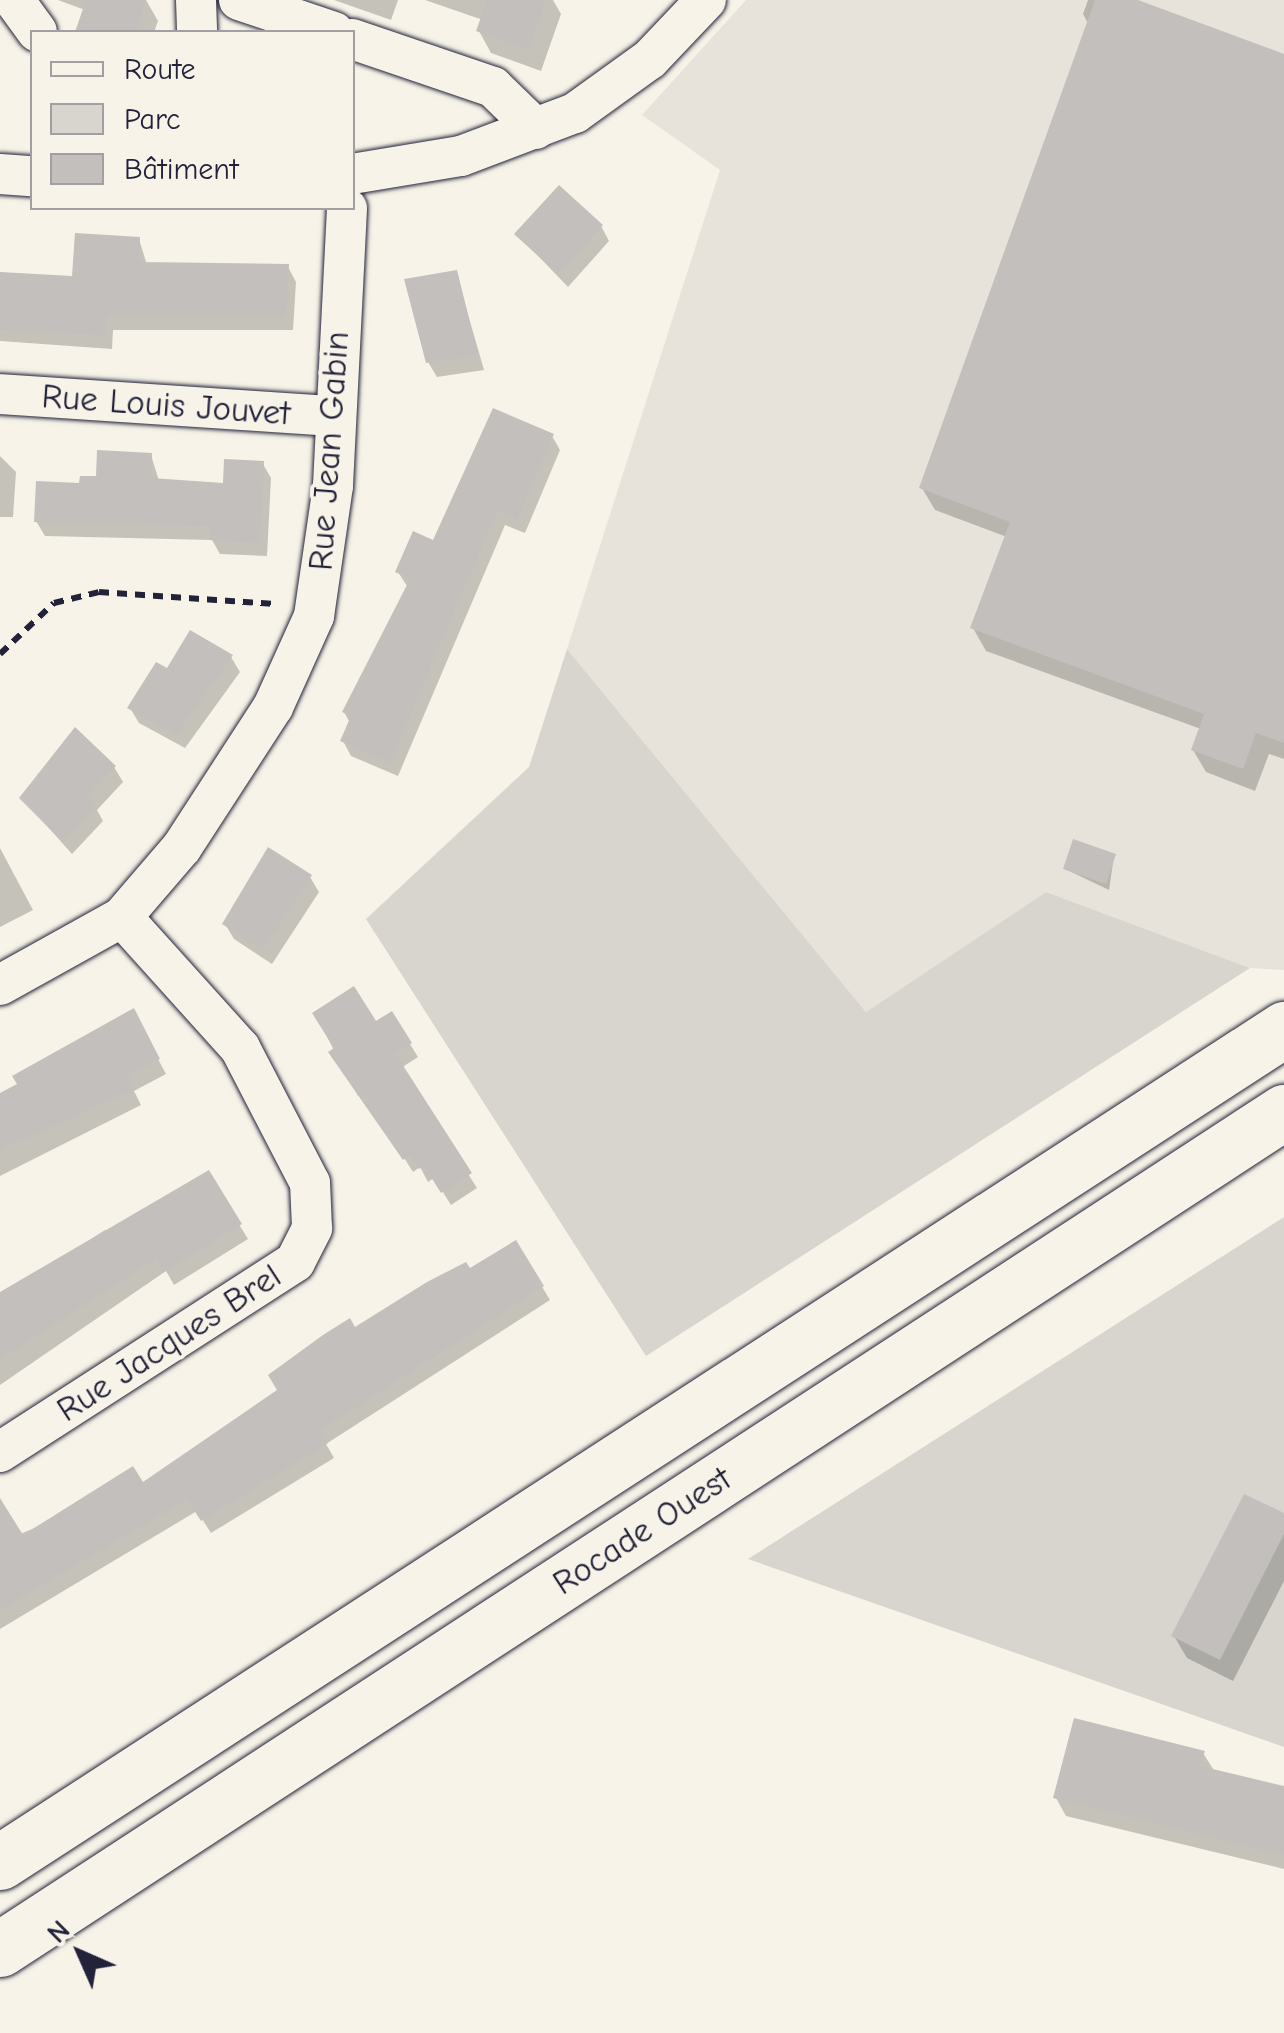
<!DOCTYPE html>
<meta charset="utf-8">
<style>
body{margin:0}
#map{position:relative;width:1284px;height:2033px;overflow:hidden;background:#f7f3e8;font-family:"Comic Neue",sans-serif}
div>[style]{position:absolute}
.built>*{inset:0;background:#e7e3db}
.green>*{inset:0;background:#d8d5cf}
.shadow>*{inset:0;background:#0003}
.building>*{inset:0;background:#c2bfbd}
.path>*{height:6px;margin-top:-3px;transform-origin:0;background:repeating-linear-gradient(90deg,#22223b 0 10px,transparent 0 18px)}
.roads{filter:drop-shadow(0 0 2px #22223b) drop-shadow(0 0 2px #22223b)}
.minor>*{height:40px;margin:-20px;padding:0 20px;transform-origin:20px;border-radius:20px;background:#f7f3e8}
.primary>*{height:55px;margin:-27.5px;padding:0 27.5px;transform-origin:27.5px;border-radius:27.5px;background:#f7f3e8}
span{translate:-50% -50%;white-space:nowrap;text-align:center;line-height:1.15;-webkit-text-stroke:8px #f7f3e8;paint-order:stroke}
.street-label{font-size:35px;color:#22223b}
.legend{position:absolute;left:30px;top:30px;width:325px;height:180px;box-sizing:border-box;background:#f7f3e8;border:2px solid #a29fa3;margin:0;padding:12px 18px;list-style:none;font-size:30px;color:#22223b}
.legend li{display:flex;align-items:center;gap:20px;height:50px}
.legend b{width:50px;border:2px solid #a29fa3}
.north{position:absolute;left:30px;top:1903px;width:100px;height:100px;-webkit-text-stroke:8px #f7f3e8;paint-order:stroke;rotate:315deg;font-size:28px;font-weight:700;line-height:40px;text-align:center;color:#22223b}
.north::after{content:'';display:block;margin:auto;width:35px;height:45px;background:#22223b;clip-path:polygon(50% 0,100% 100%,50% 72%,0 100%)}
</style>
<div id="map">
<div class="built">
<i style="clip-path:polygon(746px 0,1284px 0,1284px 970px,1250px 968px,1046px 892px,866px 1012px,567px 649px,720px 170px,642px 115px)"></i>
</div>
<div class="green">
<i style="clip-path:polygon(567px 649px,866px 1012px,1046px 892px,1250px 968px,646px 1356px,366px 919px,529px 767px)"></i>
<i style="clip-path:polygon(1284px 1217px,1284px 1747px,748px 1559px)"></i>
</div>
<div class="shadow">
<i style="clip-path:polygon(58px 0,146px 0,158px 21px,154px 32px,77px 32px,85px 10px)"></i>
<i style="clip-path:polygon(334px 0,398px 0,391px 20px)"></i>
<i style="clip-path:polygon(425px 0,553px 0,561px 14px,541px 71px,491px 53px,479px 31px,483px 20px)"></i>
<i style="clip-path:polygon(1088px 0,1129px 0,1284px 57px,1284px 759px,1269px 754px,1255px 791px,1206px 772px,1193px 750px,1201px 729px,986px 651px,973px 628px,1007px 537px,935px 510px,922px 488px,1089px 25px,1083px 14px)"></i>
<i style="clip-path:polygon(601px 226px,609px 241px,568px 287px,518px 235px)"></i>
<i style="clip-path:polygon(139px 239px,147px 265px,288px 267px,296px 282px,293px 330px,113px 330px,112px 349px,0 341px,0 273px,74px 279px)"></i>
<i style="clip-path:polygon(456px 273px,484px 370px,437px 377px,428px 362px)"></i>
<i style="clip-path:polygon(552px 436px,560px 450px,525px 533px,505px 525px,398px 776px,351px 756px,343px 741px,350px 723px,344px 712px,407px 586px,398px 572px)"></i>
<i style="clip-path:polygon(151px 455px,159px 481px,225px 486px,263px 464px,271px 478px,267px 556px,220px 554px,212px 540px,45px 536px,36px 521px,82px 486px)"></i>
<i style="clip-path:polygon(0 456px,16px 472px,13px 517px,0 517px)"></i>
<i style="clip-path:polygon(231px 657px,240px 672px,185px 748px,139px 723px,130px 708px,167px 672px)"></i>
<i style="clip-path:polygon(114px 767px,123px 782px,97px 810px,103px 821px,72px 854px,22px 798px)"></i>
<i style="clip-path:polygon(0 848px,33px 910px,0 927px)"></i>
<i style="clip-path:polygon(1114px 856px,1109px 890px,1065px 869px)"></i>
<i style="clip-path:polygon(310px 877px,319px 892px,272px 964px,234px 939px,225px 924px)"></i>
<i style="clip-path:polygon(133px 1012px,166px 1074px,134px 1091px,141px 1105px,0 1176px,0 1097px)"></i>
<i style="clip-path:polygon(315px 1014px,376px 1024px,410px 1044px,418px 1057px,401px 1068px,477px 1188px,451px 1205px,434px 1178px,428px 1182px,420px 1167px,413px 1172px,363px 1093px,358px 1096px)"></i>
<i style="clip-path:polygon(208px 1174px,248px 1239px,174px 1285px,166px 1271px,0 1385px,0 1299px,105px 1230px,109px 1235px)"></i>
<i style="clip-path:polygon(469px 1271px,538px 1280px,550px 1300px,326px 1444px,334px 1458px,211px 1533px,197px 1511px,0 1629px,0 1542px,142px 1485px,280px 1391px,355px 1330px)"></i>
<i style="clip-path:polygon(1284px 1516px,1284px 1581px,1233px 1681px,1187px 1658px,1174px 1636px)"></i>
<i style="clip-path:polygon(1203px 1753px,1215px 1772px,1284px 1789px,1284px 1869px,1066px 1816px,1056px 1798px)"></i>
</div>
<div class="building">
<i style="clip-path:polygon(86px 0,146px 0,135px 32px,75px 32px)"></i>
<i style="clip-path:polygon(487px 0,546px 0,529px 50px,476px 31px)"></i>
<i style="clip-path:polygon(1095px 0,1138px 0,1284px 54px,1284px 743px,1256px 733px,1243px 769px,1191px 750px,1204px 714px,970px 628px,1010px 522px,919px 488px)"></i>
<i style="clip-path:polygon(559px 185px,603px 225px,558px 274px,514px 234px)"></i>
<i style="clip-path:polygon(75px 233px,140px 237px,139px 262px,289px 264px,286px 316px,106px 316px,105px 335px,0 330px,0 272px,72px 276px)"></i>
<i style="clip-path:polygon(457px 270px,478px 355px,426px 363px,404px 279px)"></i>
<i style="clip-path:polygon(493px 408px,554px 434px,517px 520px,497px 511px,390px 763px,340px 741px,351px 716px,342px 712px,410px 579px,395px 572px,413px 531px,433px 540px)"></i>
<i style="clip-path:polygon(97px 450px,152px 453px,151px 478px,223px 483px,224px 459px,264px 461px,260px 543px,209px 540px,210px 526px,34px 522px,36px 481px,79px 483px,80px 476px,96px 476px)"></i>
<i style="clip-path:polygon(190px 630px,233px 655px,176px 735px,127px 708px,156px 662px,167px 668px)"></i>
<i style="clip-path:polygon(75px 727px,116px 766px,88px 796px,97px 805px,63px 842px,19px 798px)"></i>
<i style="clip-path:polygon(1073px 839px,1116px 854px,1106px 884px,1063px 869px)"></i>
<i style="clip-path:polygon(268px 847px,312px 875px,263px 950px,222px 924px)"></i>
<i style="clip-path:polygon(354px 986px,376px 1021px,392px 1011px,412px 1043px,395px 1053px,472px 1173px,441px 1193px,424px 1166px,419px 1169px,410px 1155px,403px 1160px,328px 1052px,334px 1048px,312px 1013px)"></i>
<i style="clip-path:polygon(134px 1008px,160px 1059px,127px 1075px,135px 1089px,0 1150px,0 1093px,17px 1084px,12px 1076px)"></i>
<i style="clip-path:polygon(209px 1170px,242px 1224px,164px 1272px,156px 1258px,0 1360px,0 1292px)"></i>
<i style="clip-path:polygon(516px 1240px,544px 1286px,320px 1430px,328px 1443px,201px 1521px,187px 1499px,0 1610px,0 1498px,23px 1535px,133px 1466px,143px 1482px,277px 1390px,268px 1375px,323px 1335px,350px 1318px,355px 1327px,427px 1282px,466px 1262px,470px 1268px)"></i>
<i style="clip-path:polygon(1244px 1494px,1284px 1513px,1284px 1534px,1220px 1660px,1171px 1636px)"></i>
<i style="clip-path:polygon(1074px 1718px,1205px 1751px,1200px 1766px,1284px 1786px,1284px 1855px,1053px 1798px)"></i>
</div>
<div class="path">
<i style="left:0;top:654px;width:74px;rotate:-43.4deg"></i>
<i style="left:54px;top:603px;width:46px;rotate:-13.7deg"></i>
<i style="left:99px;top:592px;width:176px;rotate:3.9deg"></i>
</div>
<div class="roads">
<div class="minor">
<i style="left:14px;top:0;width:39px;rotate:54deg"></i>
<i style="left:196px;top:0;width:32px;rotate:88deg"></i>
<i style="left:239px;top:0;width:100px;rotate:18.6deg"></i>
<i style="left:352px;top:39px;width:149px;rotate:18.8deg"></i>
<i style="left:493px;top:87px;width:60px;rotate:44.3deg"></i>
<i style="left:0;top:174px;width:32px;rotate:4deg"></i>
<i style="left:352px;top:174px;width:110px;rotate:-9.4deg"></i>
<i style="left:461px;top:156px;width:122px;rotate:-20.7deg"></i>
<i style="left:575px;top:113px;width:92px;rotate:-35.8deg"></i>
<i style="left:650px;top:59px;width:81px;rotate:-46.5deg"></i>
<i style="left:0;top:394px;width:333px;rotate:3.8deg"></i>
<i style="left:0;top:985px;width:140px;rotate:-29.1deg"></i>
<i style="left:122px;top:917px;width:92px;rotate:-49.4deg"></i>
<i style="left:182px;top:847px;width:167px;rotate:-57deg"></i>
<i style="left:273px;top:707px;width:100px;rotate:-65.7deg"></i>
<i style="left:314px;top:616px;width:132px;rotate:-81.7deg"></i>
<i style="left:333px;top:485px;width:277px;rotate:-87.1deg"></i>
<i style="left:0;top:1452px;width:351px;rotate:-32.8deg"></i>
<i style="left:295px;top:1262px;width:38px;rotate:-63deg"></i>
<i style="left:312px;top:1228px;width:45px;rotate:-92.5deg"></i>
<i style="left:310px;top:1183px;width:152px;rotate:-117.4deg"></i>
<i style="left:240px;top:1048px;width:176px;rotate:-132deg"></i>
</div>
<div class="primary">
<i style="left:0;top:1862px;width:1531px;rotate:-32.97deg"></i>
<i style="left:0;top:1949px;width:1533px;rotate:-33.1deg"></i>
</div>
</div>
<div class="street-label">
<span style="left:166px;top:405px;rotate:4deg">Rue Louis Jouvet</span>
<span style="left:329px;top:451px;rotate:-86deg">Rue Jean Gabin</span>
<span style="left:169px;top:1343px;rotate:-33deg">Rue Jacques Brel</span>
<span style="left:642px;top:1531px;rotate:-33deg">Rocade Ouest</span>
</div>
<ul class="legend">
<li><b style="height:12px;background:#f7f3e8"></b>Route</li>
<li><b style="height:28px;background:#d8d5cf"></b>Parc</li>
<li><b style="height:28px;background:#c2bfbd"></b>Bâtiment</li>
</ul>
<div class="north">N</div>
</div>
